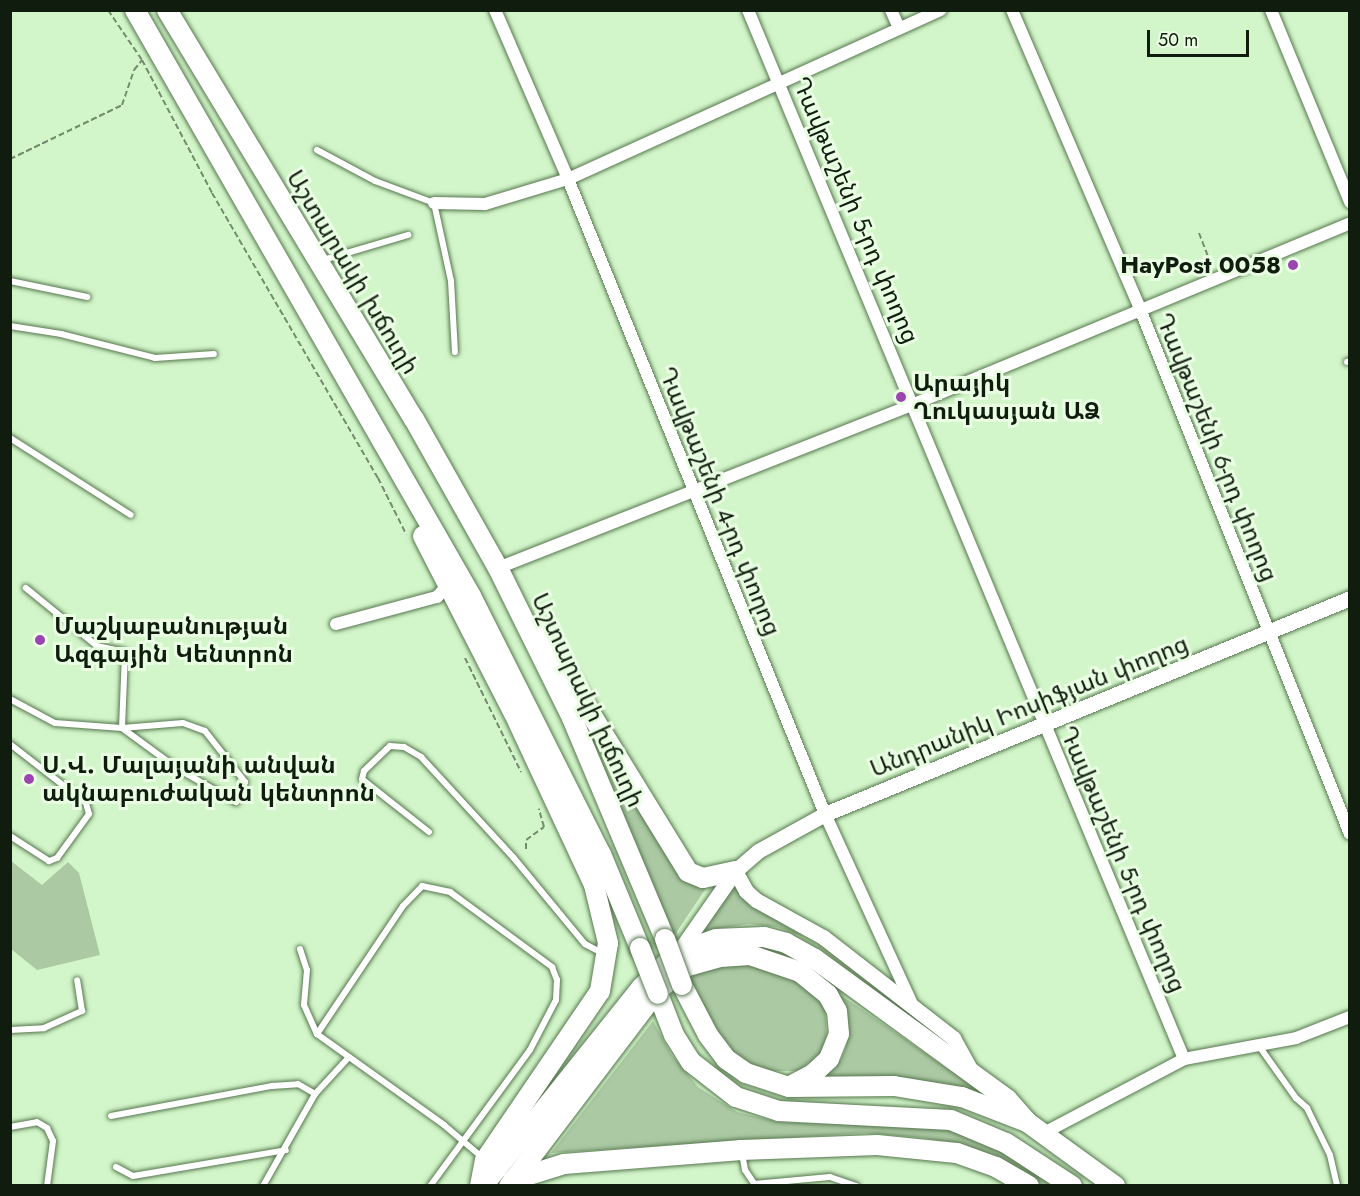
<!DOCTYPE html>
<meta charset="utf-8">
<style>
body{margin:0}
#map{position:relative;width:1360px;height:1196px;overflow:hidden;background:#d2f5c9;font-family:Jost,"Noto Sans Armenian",sans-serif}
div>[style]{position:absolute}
.green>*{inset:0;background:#abc9a3}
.stream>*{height:4px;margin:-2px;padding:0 2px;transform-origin:2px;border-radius:2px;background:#dbafe6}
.path>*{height:2px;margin-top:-1px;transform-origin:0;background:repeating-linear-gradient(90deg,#748c6e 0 6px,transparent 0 9px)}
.roads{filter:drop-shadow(0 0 2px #57774f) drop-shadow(0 0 2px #57774f)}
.service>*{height:6px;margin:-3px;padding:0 3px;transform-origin:3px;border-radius:3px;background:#fff}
.minor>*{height:12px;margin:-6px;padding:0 6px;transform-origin:6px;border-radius:6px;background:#fff}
.tertiary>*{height:15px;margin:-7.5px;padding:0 7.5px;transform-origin:7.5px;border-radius:7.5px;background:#fff}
.primary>*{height:20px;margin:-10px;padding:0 10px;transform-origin:10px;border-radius:10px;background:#fff}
.bridges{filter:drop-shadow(0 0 2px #57774f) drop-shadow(0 0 2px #57774f)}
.primary-bridge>*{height:20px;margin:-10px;padding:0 10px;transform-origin:10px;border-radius:10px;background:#fff}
.dots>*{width:16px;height:16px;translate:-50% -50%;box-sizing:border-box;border:3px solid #e9fee3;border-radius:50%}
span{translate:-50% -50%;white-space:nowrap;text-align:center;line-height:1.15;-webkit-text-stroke:6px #e9fee3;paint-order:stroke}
.street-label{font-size:24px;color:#101c0d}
.poi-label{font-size:24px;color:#101c0d;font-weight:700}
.right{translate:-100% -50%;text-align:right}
.left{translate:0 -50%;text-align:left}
.frame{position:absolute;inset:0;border:12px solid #101c0d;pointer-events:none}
.scale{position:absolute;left:1147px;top:30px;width:102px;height:27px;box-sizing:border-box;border:3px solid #101c0d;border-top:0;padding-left:8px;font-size:18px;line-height:21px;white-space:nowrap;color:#101c0d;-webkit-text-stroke:4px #e9fee3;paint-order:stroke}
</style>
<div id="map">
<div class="green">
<i style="clip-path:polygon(560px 674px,672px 858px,710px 882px,676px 933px,669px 930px)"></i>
<i style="clip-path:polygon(11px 861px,42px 885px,68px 862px,79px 873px,100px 955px,37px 970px,11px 949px)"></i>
<i style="clip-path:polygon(733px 880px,750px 904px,804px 937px,777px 927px,749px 924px,697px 932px)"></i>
<i style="clip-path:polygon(752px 962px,796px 980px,815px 994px,825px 1009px,827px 1041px,819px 1055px,798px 1071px,767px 1071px,736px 1056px,712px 1030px,688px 975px,708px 967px)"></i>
<i style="clip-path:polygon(837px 993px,860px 1008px,981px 1092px,909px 1078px,820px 1079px,841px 1060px,846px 1047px,848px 1022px)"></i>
<i style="clip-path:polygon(653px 1021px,671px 1054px,698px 1087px,737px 1112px,778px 1122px,944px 1128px,986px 1142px,1057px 1185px,1043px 1185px,969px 1148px,926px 1138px,865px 1133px,551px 1153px)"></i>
</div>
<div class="stream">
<i style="left:699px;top:1186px;width:15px"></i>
</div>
<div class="path">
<i style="left:108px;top:10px;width:60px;rotate:55.8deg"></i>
<i style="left:142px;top:60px;width:150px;rotate:62.2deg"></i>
<i style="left:212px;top:193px;width:330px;rotate:59.8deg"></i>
<i style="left:378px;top:478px;width:63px;rotate:63.4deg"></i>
<i style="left:10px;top:159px;width:124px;rotate:-25.7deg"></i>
<i style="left:122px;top:105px;width:37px;rotate:-71deg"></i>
<i style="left:134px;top:70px;width:13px;rotate:-51deg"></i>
<i style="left:1199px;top:233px;width:36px;rotate:69deg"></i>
<i style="left:465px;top:658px;width:127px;rotate:63.8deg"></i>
<i style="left:526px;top:849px;width:9px;rotate:-90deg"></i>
<i style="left:526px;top:840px;width:22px;rotate:-36deg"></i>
<i style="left:544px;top:827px;width:19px;rotate:-106deg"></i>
</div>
<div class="roads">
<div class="service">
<i style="left:317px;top:150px;width:66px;rotate:28.1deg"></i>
<i style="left:375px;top:181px;width:63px;rotate:20.4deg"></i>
<i style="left:434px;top:203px;width:80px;rotate:77.7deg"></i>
<i style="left:451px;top:281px;width:71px;rotate:86.8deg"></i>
<i style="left:323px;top:260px;width:89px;rotate:-16.4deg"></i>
<i style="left:10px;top:281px;width:79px;rotate:11.7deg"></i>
<i style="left:10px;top:326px;width:52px;rotate:8.9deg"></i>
<i style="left:61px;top:334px;width:97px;rotate:14.3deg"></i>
<i style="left:155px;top:358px;width:59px;rotate:-3.9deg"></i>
<i style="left:1347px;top:362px;width:3px;rotate:-18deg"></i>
<i style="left:10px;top:438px;width:143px;rotate:32.5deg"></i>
<i style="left:10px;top:699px;width:51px;rotate:28.1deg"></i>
<i style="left:55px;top:723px;width:67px;rotate:4.3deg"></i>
<i style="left:122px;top:728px;width:76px;rotate:-87.7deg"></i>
<i style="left:125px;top:652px;width:29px;rotate:-168deg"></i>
<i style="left:97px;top:646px;width:92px;rotate:-140.8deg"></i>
<i style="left:183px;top:723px;width:23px;rotate:20deg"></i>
<i style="left:205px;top:731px;width:65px;rotate:51.9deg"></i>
<i style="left:245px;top:782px;width:22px;rotate:114deg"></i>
<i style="left:236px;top:802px;width:67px;rotate:-150.4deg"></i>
<i style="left:178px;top:769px;width:69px;rotate:-143.8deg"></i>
<i style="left:122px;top:728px;width:61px;rotate:-4.7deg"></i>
<i style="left:10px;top:744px;width:96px;rotate:37.8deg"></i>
<i style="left:86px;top:803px;width:11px;rotate:75deg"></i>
<i style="left:89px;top:814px;width:54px;rotate:126deg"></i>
<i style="left:57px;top:858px;width:9px;rotate:159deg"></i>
<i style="left:49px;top:861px;width:46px;rotate:-147.3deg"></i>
<i style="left:429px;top:832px;width:85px;rotate:-141.7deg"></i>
<i style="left:362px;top:779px;width:8px;rotate:-76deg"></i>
<i style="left:364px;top:771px;width:36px;rotate:-44deg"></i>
<i style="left:390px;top:746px;width:14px;rotate:4deg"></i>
<i style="left:404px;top:747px;width:20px;rotate:30deg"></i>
<i style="left:421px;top:757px;width:136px;rotate:47.4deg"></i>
<i style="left:513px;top:857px;width:113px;rotate:50.4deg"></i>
<i style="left:585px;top:944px;width:19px;rotate:28deg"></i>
<i style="left:300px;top:949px;width:22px;rotate:72deg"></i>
<i style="left:307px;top:970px;width:35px;rotate:95deg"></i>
<i style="left:304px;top:1005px;width:32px;rotate:66deg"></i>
<i style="left:317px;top:1034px;width:156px;rotate:35.6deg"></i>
<i style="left:444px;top:1125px;width:51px;rotate:40.2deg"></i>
<i style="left:10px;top:1030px;width:34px;rotate:-3deg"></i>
<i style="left:44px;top:1028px;width:42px;rotate:-24.1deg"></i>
<i style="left:82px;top:1011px;width:31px;rotate:-99deg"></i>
<i style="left:317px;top:1034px;width:154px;rotate:-56.1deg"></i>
<i style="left:403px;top:906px;width:28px;rotate:-46deg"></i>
<i style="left:422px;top:886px;width:29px;rotate:12deg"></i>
<i style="left:450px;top:892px;width:127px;rotate:36.3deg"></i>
<i style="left:552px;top:967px;width:14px;rotate:69deg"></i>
<i style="left:557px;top:980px;width:20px;rotate:93deg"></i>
<i style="left:556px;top:1000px;width:56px;rotate:117.5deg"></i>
<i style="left:530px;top:1050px;width:169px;rotate:126.3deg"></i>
<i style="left:1259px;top:1046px;width:64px;rotate:54.6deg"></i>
<i style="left:1296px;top:1098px;width:15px;rotate:42deg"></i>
<i style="left:1307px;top:1108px;width:52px;rotate:63.9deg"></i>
<i style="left:1330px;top:1155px;width:32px;rotate:77deg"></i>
<i style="left:111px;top:1116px;width:164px;rotate:-10.6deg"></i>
<i style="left:272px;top:1086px;width:26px;rotate:-4deg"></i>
<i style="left:298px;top:1084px;width:20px;rotate:30deg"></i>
<i style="left:10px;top:1127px;width:27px;rotate:-10deg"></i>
<i style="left:37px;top:1122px;width:12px;rotate:31deg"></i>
<i style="left:47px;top:1128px;width:14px;rotate:65deg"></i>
<i style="left:53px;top:1141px;width:45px;rotate:97.6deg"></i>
<i style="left:742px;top:1153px;width:17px;rotate:80deg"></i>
<i style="left:745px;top:1170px;width:18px;rotate:56deg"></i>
<i style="left:116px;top:1167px;width:19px;rotate:28deg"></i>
<i style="left:133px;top:1176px;width:155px;rotate:-9.6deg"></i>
<i style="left:754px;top:1184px;width:76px;rotate:-5.3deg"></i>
<i style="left:830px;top:1177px;width:28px;rotate:19deg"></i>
<i style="left:263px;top:1186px;width:106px;rotate:-60.5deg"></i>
<i style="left:315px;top:1094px;width:50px;rotate:-47.4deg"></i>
</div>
<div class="minor">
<i style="left:495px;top:10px;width:184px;rotate:66.6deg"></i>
<i style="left:568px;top:179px;width:685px;rotate:67.97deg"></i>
<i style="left:825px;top:814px;width:209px;rotate:65.4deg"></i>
<i style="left:748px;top:10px;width:1136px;rotate:67.43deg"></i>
<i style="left:891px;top:10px;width:20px;rotate:66deg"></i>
<i style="left:1012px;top:10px;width:325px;rotate:66.8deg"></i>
<i style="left:1140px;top:309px;width:565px;rotate:68.2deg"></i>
<i style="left:1271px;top:10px;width:208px;rotate:67.6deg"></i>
<i style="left:434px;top:203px;width:51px;rotate:1.1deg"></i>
<i style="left:485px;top:204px;width:87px;rotate:-16.8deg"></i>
<i style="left:568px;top:179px;width:409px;rotate:-24.4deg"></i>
<i style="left:498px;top:568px;width:447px;rotate:-21.5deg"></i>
<i style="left:914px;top:404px;width:472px;rotate:-22.5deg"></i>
<i style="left:336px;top:624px;width:105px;rotate:-15deg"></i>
<i style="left:437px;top:597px;width:13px;rotate:-48deg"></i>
<i style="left:1042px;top:1134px;width:161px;rotate:-27.8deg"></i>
<i style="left:1184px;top:1059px;width:114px;rotate:-10.6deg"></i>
<i style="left:1296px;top:1038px;width:58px;rotate:-21.3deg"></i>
</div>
<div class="tertiary">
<i style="left:735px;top:871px;width:23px;rotate:61deg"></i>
<i style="left:746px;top:891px;width:13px;rotate:42deg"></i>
<i style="left:756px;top:900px;width:77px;rotate:28.9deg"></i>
<i style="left:823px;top:937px;width:165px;rotate:37.8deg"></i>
<i style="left:953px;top:1038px;width:37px;rotate:61deg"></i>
<i style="left:675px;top:957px;width:105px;rotate:-55.1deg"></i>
<i style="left:735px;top:871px;width:30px;rotate:-41deg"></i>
<i style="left:758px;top:851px;width:77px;rotate:-28.9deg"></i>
<i style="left:825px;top:814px;width:568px;rotate:-22.36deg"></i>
</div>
<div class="primary">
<i style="left:135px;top:10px;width:675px;rotate:60.17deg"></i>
<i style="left:471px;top:596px;width:289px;rotate:63.3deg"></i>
<i style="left:601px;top:854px;width:102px;rotate:67.5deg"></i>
<i style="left:167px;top:10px;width:478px;rotate:58.9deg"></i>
<i style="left:414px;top:419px;width:171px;rotate:60.6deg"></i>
<i style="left:498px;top:568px;width:167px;rotate:63.7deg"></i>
<i style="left:572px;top:718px;width:240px;rotate:67.2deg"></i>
<i style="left:423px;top:536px;width:209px;rotate:62.9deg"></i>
<i style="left:518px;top:722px;width:180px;rotate:65deg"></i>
<i style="left:594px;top:885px;width:60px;rotate:76.4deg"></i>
<i style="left:608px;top:943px;width:49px;rotate:99.5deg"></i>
<i style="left:600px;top:991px;width:204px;rotate:124.2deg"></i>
<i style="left:485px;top:1160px;width:26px;rotate:101deg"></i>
<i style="left:538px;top:628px;width:286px;rotate:58.4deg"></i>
<i style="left:688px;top:872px;width:16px;rotate:22deg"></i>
<i style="left:703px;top:878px;width:33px;rotate:-12deg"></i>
<i style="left:682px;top:985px;width:56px;rotate:62.5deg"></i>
<i style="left:708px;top:1035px;width:30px;rotate:53deg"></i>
<i style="left:726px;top:1059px;width:24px;rotate:35deg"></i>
<i style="left:746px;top:1073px;width:45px;rotate:18deg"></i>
<i style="left:789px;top:1087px;width:105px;rotate:-0.5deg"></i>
<i style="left:894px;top:1086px;width:69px;rotate:9.2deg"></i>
<i style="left:962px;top:1097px;width:70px;rotate:21deg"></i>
<i style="left:1027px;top:1122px;width:109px;rotate:36deg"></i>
<i style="left:658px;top:994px;width:44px;rotate:68.7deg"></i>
<i style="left:674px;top:1035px;width:32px;rotate:58deg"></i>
<i style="left:691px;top:1062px;width:57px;rotate:37.9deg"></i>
<i style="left:736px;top:1097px;width:45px;rotate:18deg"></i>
<i style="left:779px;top:1111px;width:172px;rotate:3deg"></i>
<i style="left:951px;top:1120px;width:60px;rotate:22.7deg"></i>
<i style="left:1006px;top:1143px;width:79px;rotate:33.1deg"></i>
<i style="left:513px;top:1180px;width:53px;rotate:-17.4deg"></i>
<i style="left:564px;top:1164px;width:178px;rotate:-4.5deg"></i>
<i style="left:741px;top:1150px;width:136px;rotate:-2.1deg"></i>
<i style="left:877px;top:1145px;width:80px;rotate:5.7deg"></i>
<i style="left:957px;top:1153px;width:41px;rotate:19.7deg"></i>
<i style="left:996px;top:1167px;width:38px;rotate:30deg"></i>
<i style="left:483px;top:1186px;width:253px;rotate:-51.4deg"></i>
<i style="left:641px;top:988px;width:50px;rotate:-44.2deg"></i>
<i style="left:677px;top:953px;width:41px;rotate:-19.7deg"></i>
<i style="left:716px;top:939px;width:48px;rotate:-2.4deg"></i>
<i style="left:764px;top:937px;width:23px;rotate:15deg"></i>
<i style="left:786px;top:943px;width:33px;rotate:29deg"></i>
<i style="left:815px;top:959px;width:238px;rotate:36.1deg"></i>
<i style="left:1007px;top:1099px;width:30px;rotate:49deg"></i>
<i style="left:509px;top:1186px;width:246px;rotate:-52.8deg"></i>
<i style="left:658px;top:990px;width:35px;rotate:-40deg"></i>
<i style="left:685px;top:967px;width:36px;rotate:-16deg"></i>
<i style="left:720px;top:957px;width:30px;rotate:-4deg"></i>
<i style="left:750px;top:955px;width:53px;rotate:18.8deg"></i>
<i style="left:800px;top:972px;width:36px;rotate:39deg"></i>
<i style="left:828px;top:995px;width:18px;rotate:61deg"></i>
<i style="left:837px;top:1011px;width:23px;rotate:85deg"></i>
<i style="left:839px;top:1034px;width:27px;rotate:112deg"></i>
<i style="left:829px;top:1059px;width:22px;rotate:137deg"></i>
<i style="left:813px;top:1074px;width:27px;rotate:152deg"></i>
</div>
</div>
<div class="bridges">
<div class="primary-bridge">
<i style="left:665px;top:939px;width:49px;rotate:69.7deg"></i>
<i style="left:640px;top:948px;width:49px;rotate:68.6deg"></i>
</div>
</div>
<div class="dots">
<i style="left:1293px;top:265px;background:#9c45b1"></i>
<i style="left:901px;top:397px;background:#9c45b1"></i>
<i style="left:40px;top:640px;background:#9c45b1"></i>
<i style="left:29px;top:779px;background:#9c45b1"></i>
</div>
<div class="street-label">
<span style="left:856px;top:210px;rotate:67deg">Դավթաշենի 5-րդ փողոց</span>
<span style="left:353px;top:272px;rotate:59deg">Աշտարակի խճուղի</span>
<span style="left:1217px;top:447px;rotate:68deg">Դավթաշենի 6-րդ փողոց</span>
<span style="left:720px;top:501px;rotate:68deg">Դավթաշենի 4-րդ փողոց</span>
<span style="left:588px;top:700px;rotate:65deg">Աշտարակի խճուղի</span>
<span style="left:1029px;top:706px;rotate:-22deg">Անդրանիկ Իոսիֆյան փողոց</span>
<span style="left:1123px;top:859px;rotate:67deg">Դավթաշենի 5-րդ փողոց</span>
</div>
<div class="poi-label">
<span class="right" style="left:1281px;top:265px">HayPost 0058</span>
<span class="left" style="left:913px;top:397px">Արայիկ<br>Ղուկասյան ԱՁ</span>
<span class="left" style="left:54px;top:640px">Մաշկաբանության<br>Ազգային Կենտրոն</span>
<span class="left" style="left:42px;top:779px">Ս.Վ. Մալայանի անվան<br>ակնաբուժական կենտրոն</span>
</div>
<div class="frame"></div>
<div class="scale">50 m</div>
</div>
